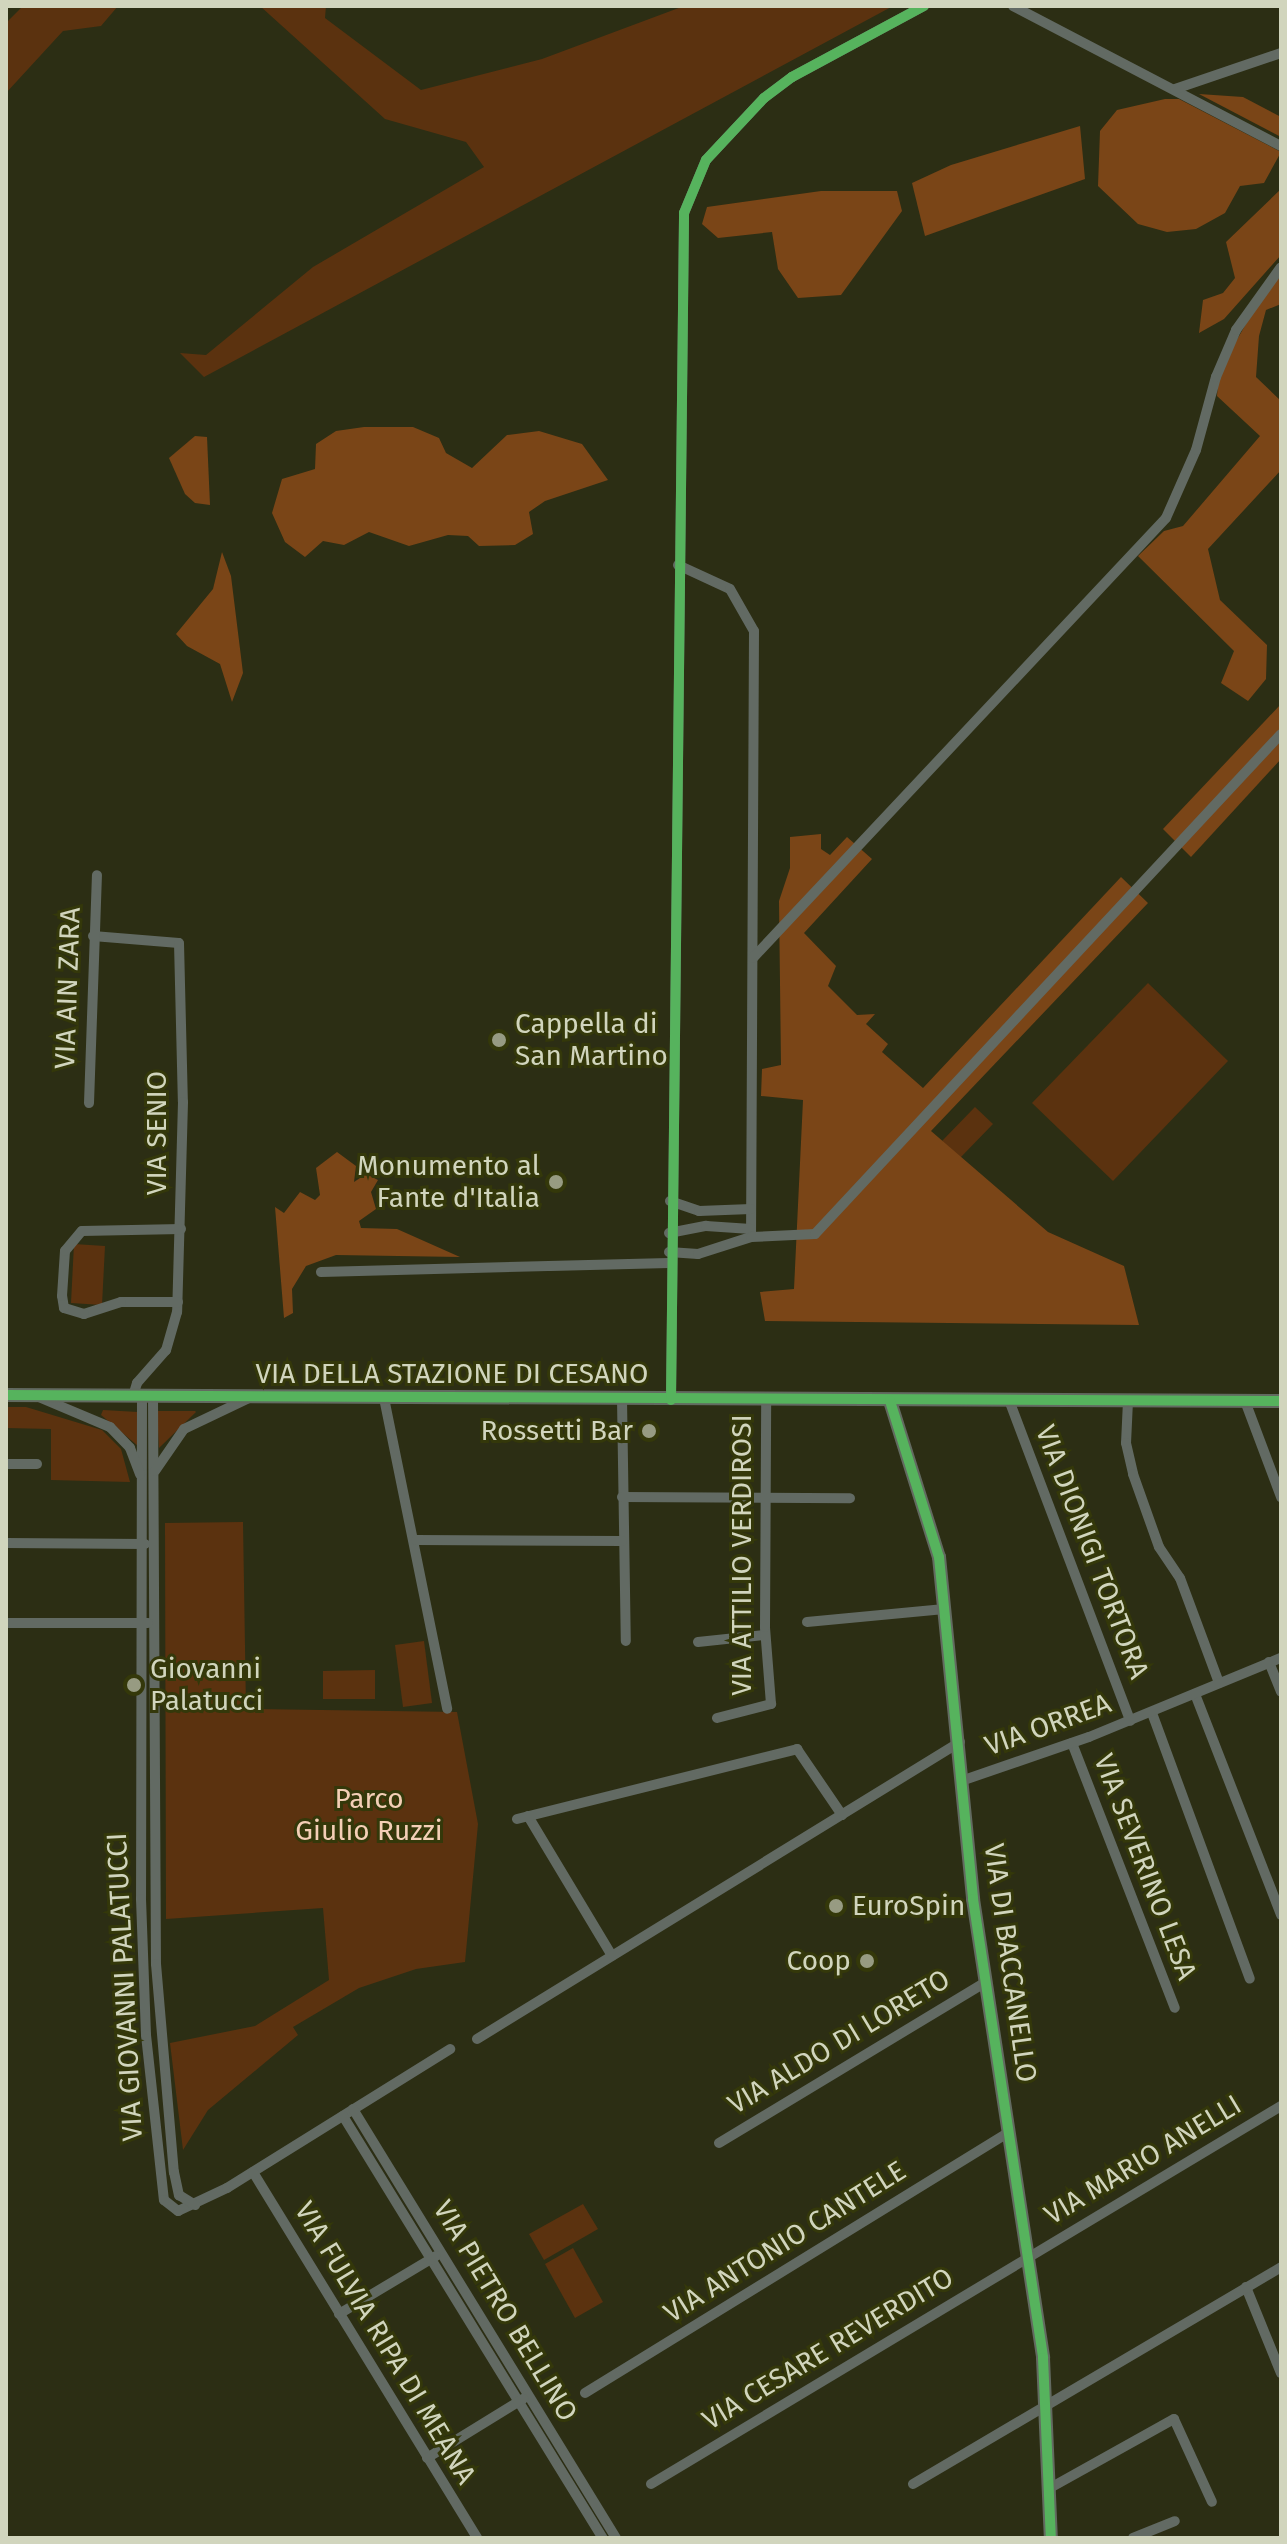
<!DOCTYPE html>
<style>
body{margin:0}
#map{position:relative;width:1287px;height:2544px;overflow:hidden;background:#2c2e14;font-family:"Fira Sans",sans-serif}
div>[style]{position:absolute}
.green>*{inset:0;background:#5b320f}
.forest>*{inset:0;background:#7a4517}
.street>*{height:10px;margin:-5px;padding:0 5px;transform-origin:5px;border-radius:5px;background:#626a63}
.secondary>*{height:14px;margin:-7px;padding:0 7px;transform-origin:7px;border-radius:7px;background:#626a60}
.cycleway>*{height:10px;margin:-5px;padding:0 5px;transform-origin:5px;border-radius:5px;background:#56b35d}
.dots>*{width:22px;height:22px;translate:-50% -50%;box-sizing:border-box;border:4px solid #34380a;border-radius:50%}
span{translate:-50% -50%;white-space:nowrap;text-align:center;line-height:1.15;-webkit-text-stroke:6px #34380a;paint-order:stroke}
.street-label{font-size:28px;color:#d1d5bd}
.poi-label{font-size:28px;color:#d1d5bd}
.left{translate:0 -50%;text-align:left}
.right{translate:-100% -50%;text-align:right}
.park-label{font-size:28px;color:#f4cfb6}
.frame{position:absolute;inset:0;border:8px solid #d1d5bd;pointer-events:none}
</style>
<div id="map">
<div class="green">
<i style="clip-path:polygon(23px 6px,118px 6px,101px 26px,63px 31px,6px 93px,6px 23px)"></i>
<i style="clip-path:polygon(260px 6px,326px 6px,325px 18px,421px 90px,542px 59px,684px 6px,893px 6px,204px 377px,180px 353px,206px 355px,313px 267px,484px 167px,466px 142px,385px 119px)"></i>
<i style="clip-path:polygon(1148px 983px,1228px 1061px,1113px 1181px,1032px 1103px)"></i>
<i style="clip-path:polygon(975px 1107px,993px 1124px,960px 1158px,942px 1141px)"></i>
<i style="clip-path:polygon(74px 1244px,105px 1246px,102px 1305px,71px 1303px)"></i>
<i style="clip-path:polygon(6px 1407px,26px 1407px,102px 1430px,121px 1449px,130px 1482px,51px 1480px,51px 1429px,6px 1428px)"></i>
<i style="clip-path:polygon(103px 1410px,138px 1412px,138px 1446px,101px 1415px)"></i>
<i style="clip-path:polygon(157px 1411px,195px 1411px,196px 1412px,159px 1448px)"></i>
<i style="clip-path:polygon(243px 1522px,246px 1709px,457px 1712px,478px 1824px,465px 1962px,416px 1969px,359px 1988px,293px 2027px,298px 2035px,208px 2110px,183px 2150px,170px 2043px,255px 2026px,329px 1980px,323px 1908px,166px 1919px,165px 1523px)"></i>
<i style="clip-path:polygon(424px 1641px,432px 1703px,403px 1707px,395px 1645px)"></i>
<i style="clip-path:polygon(375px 1670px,375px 1699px,323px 1699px,323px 1671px)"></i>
<i style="clip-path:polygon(583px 2204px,598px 2229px,544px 2260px,529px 2234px)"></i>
<i style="clip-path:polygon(573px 2248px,603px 2302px,575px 2318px,545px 2264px)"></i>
</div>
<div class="forest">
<i style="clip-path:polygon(1199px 94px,1243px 97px,1281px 117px,1281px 137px)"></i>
<i style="clip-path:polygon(1165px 99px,1179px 99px,1281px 152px,1264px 183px,1240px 186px,1225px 213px,1196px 229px,1167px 232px,1138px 224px,1098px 186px,1100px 131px,1117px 110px)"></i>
<i style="clip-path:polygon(1080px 126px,1085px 179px,925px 236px,912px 183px,951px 165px)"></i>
<i style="clip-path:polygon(1281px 189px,1281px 255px,1224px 319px,1199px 333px,1203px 300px,1223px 293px,1235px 278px,1226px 242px)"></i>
<i style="clip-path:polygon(821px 191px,897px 191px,902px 211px,841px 295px,798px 298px,778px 269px,772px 232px,718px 238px,702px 224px,707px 207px)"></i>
<i style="clip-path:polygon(1281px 276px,1281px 304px,1266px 310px,1259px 336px,1256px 377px,1281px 401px,1281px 470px,1208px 549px,1220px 600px,1267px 645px,1266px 679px,1248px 701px,1221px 683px,1234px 651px,1138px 556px,1164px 531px,1183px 526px,1260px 436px,1217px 396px,1219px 371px,1262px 296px)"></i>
<i style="clip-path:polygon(364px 427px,413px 427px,439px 438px,446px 453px,472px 468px,507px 435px,539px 431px,582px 444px,608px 480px,545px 501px,529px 512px,533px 534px,515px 545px,479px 546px,468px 536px,448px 535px,409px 546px,369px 532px,344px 545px,323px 541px,305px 557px,285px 542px,272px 513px,282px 479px,315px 469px,316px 444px,336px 431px)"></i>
<i style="clip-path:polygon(195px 436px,207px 437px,210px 505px,195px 503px,185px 494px,169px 458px)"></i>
<i style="clip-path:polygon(222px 552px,231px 576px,243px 673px,232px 702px,220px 664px,187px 646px,176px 634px,213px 589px)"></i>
<i style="clip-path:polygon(1281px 704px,1281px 759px,1191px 857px,1163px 829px)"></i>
<i style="clip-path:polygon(821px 834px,821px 849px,830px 855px,847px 837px,872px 859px,804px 933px,836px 966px,828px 986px,857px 1015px,875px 1014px,866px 1024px,888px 1044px,882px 1052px,923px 1088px,1121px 877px,1148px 903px,931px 1131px,1048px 1232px,1124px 1266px,1139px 1325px,765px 1321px,760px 1292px,794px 1289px,803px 1100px,761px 1096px,762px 1069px,781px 1065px,779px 901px,790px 868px,790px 837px)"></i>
<i style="clip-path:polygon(337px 1152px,356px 1166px,354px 1182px,366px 1174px,378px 1180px,371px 1192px,376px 1209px,359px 1221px,361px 1228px,397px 1229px,460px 1257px,336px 1255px,306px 1266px,292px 1289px,293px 1313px,284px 1318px,275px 1207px,284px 1213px,300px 1192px,315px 1200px,320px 1195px,316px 1168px)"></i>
</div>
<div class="street">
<i style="left:1013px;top:6px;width:302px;rotate:27.6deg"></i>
<i style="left:1175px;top:89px;width:112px;rotate:-18.8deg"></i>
<i style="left:678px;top:565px;width:57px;rotate:24.8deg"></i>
<i style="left:730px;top:589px;width:48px;rotate:60.3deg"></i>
<i style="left:754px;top:631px;width:606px;rotate:90.28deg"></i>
<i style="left:93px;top:936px;width:86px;rotate:4.7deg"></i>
<i style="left:179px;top:943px;width:159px;rotate:88.6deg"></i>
<i style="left:183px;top:1102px;width:210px;rotate:91.6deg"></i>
<i style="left:177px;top:1312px;width:40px;rotate:106deg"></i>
<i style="left:166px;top:1350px;width:44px;rotate:131.3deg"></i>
<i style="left:137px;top:1383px;width:14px;rotate:107deg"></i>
<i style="left:753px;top:958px;width:603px;rotate:-46.81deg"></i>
<i style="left:1166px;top:518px;width:74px;rotate:-66.2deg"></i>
<i style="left:1196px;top:450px;width:76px;rotate:-74.7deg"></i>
<i style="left:1216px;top:377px;width:51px;rotate:-66.9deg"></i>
<i style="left:1236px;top:330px;width:77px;rotate:-54.5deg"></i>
<i style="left:89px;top:1103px;width:228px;rotate:-88deg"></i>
<i style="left:670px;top:1201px;width:31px;rotate:19deg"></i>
<i style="left:699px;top:1211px;width:52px;rotate:-2.2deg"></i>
<i style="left:669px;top:1233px;width:38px;rotate:-11deg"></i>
<i style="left:706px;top:1226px;width:45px;rotate:3.8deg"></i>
<i style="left:669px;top:1252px;width:29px;rotate:4deg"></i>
<i style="left:698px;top:1254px;width:56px;rotate:-17.8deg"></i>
<i style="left:751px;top:1237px;width:64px;rotate:-2.7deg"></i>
<i style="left:815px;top:1234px;width:683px;rotate:-47.02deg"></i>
<i style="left:321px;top:1272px;width:348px;rotate:-1.5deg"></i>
<i style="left:178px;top:1302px;width:57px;rotate:180deg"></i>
<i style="left:121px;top:1302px;width:39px;rotate:162deg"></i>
<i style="left:84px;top:1314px;width:21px;rotate:-163deg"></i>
<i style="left:64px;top:1308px;width:12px;rotate:-99deg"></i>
<i style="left:62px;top:1296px;width:45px;rotate:-86.2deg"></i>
<i style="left:65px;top:1251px;width:26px;rotate:-50deg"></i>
<i style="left:82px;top:1231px;width:99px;rotate:-1.2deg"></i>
<i style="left:142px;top:1396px;width:503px;rotate:90.11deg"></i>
<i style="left:141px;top:1899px;width:136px;rotate:87.9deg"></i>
<i style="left:146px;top:2035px;width:166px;rotate:83.8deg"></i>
<i style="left:164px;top:2200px;width:18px;rotate:38deg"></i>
<i style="left:178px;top:2211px;width:54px;rotate:-25.1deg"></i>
<i style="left:227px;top:2188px;width:263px;rotate:-31.9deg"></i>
<i style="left:153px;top:1396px;width:568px;rotate:89.7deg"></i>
<i style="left:156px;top:1964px;width:209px;rotate:85.1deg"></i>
<i style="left:174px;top:2172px;width:24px;rotate:78deg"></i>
<i style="left:179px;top:2195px;width:19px;rotate:32deg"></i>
<i style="left:41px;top:1398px;width:75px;rotate:22.8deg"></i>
<i style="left:110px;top:1427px;width:29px;rotate:46deg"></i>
<i style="left:130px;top:1448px;width:28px;rotate:69deg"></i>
<i style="left:384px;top:1398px;width:317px;rotate:78.5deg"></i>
<i style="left:622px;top:1399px;width:242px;rotate:89.1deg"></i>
<i style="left:671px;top:1400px;width:1187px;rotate:-89.37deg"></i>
<i style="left:684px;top:213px;width:57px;rotate:-67.5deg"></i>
<i style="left:706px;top:160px;width:85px;rotate:-46.9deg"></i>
<i style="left:764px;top:98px;width:35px;rotate:-37deg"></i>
<i style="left:792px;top:77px;width:150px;rotate:-28.3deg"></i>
<i style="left:1009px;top:1400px;width:343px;rotate:69.3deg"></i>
<i style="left:1128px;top:1401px;width:42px;rotate:92.7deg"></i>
<i style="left:1126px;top:1443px;width:32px;rotate:77deg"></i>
<i style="left:1133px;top:1474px;width:77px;rotate:70.4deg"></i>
<i style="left:1159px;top:1547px;width:37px;rotate:56deg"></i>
<i style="left:1180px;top:1578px;width:112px;rotate:69.6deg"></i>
<i style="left:1245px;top:1401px;width:103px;rotate:69.4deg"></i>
<i style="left:6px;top:1464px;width:31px"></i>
<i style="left:155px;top:1471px;width:51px;rotate:-55.4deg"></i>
<i style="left:184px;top:1429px;width:72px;rotate:-25.5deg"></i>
<i style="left:622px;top:1497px;width:228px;rotate:0.3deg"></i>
<i style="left:416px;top:1540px;width:206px;rotate:0.3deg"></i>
<i style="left:6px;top:1543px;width:139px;rotate:0.4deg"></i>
<i style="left:807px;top:1622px;width:138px;rotate:-5.4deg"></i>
<i style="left:6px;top:1623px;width:142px"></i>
<i style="left:698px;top:1642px;width:67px;rotate:-6deg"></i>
<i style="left:1269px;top:1662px;width:32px;rotate:68deg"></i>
<i style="left:1195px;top:1694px;width:237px;rotate:68.7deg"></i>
<i style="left:1152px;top:1713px;width:283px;rotate:69.8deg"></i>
<i style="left:717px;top:1718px;width:56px;rotate:-14.5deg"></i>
<i style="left:771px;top:1704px;width:77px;rotate:-94.5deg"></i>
<i style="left:765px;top:1627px;width:227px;rotate:-89.7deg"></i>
<i style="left:1072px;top:1743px;width:284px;rotate:68.8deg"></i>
<i style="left:964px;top:1780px;width:132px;rotate:-19deg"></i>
<i style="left:1089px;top:1737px;width:208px;rotate:-22.4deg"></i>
<i style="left:528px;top:1816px;width:163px;rotate:59deg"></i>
<i style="left:517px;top:1819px;width:289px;rotate:-14deg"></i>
<i style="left:797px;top:1749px;width:80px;rotate:55.7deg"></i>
<i style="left:477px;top:2039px;width:567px;rotate:-31.59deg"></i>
<i style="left:353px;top:2109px;width:503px;rotate:58.49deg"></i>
<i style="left:343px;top:2116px;width:496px;rotate:58.4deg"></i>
<i style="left:719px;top:2143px;width:310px;rotate:-31.1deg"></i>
<i style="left:253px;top:2172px;width:429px;rotate:58.5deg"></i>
<i style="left:1246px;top:2287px;width:93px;rotate:67.9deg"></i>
<i style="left:339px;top:2314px;width:113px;rotate:-30.9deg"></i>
<i style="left:585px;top:2393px;width:499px;rotate:-31.6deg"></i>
<i style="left:427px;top:2458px;width:113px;rotate:-31.6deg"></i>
<i style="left:651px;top:2484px;width:735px;rotate:-30.96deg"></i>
<i style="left:913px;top:2484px;width:427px;rotate:-30.5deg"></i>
<i style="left:1050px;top:2488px;width:142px;rotate:-29.1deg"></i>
<i style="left:1174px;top:2419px;width:91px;rotate:65.4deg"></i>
<i style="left:1133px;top:2538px;width:45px;rotate:-22deg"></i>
</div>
<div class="secondary">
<i style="left:6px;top:1395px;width:1275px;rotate:0.27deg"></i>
<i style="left:890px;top:1401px;width:164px;rotate:72.6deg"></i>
<i style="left:939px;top:1557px;width:344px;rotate:84.3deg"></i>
<i style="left:973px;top:1899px;width:464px;rotate:81.3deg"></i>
<i style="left:1043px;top:2358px;width:180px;rotate:87.5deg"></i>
</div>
<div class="cycleway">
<i style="left:6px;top:1395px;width:1275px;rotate:0.27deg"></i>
<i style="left:671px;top:1400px;width:1187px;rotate:-89.37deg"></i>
<i style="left:684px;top:213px;width:57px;rotate:-67.5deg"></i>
<i style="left:706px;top:160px;width:85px;rotate:-46.9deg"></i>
<i style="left:764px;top:98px;width:35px;rotate:-37deg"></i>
<i style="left:792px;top:77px;width:150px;rotate:-28.3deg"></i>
<i style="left:890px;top:1401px;width:164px;rotate:72.6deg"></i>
<i style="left:939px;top:1557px;width:344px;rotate:84.3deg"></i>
<i style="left:973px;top:1899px;width:464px;rotate:81.3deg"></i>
<i style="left:1043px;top:2358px;width:180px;rotate:87.5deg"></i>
</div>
<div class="dots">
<i style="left:499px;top:1040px;background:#979b82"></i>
<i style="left:556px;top:1182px;background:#979b82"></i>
<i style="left:649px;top:1431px;background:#979b82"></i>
<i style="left:134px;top:1685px;background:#979b82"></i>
<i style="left:836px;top:1906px;background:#979b82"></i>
<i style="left:867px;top:1961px;background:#979b82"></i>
</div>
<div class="street-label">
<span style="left:68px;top:988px;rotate:-88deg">VIA AIN ZARA</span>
<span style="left:157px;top:1133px;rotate:-90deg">VIA SENIO</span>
<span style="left:452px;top:1374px">VIA DELLA STAZIONE DI CESANO</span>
<span style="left:1092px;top:1552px;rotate:69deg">VIA DIONIGI TORTORA</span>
<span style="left:742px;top:1555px;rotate:-90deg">VIA ATTILIO VERDIROSI</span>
<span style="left:1048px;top:1725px;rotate:-20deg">VIA ORREA</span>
<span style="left:1145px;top:1867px;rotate:69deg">VIA SEVERINO LESA</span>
<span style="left:1010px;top:1963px;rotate:82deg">VIA DI BACCANELLO</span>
<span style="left:125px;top:1987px;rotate:-93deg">VIA GIOVANNI PALATUCCI</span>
<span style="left:839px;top:2042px;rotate:-31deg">VIA ALDO DI LORETO</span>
<span style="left:1143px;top:2160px;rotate:-31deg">VIA MARIO ANELLI</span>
<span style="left:785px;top:2242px;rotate:-32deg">VIA ANTONIO CANTELE</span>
<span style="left:505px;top:2311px;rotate:59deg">VIA PIETRO BELLINO</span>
<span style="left:385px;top:2343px;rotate:59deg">VIA FULVIA RIPA DI MEANA</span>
<span style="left:828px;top:2349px;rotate:-31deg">VIA CESARE REVERDITO</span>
</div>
<div class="poi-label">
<span class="left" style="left:515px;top:1040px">Cappella di<br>San Martino</span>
<span class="right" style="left:540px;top:1182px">Monumento al<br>Fante d'Italia</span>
<span class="right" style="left:633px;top:1431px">Rossetti Bar</span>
<span class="left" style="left:150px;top:1685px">Giovanni<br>Palatucci</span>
<span class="left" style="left:852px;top:1906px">EuroSpin</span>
<span class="right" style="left:851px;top:1961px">Coop</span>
</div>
<div class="park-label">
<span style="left:369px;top:1815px">Parco<br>Giulio Ruzzi</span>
</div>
<div class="frame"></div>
</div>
